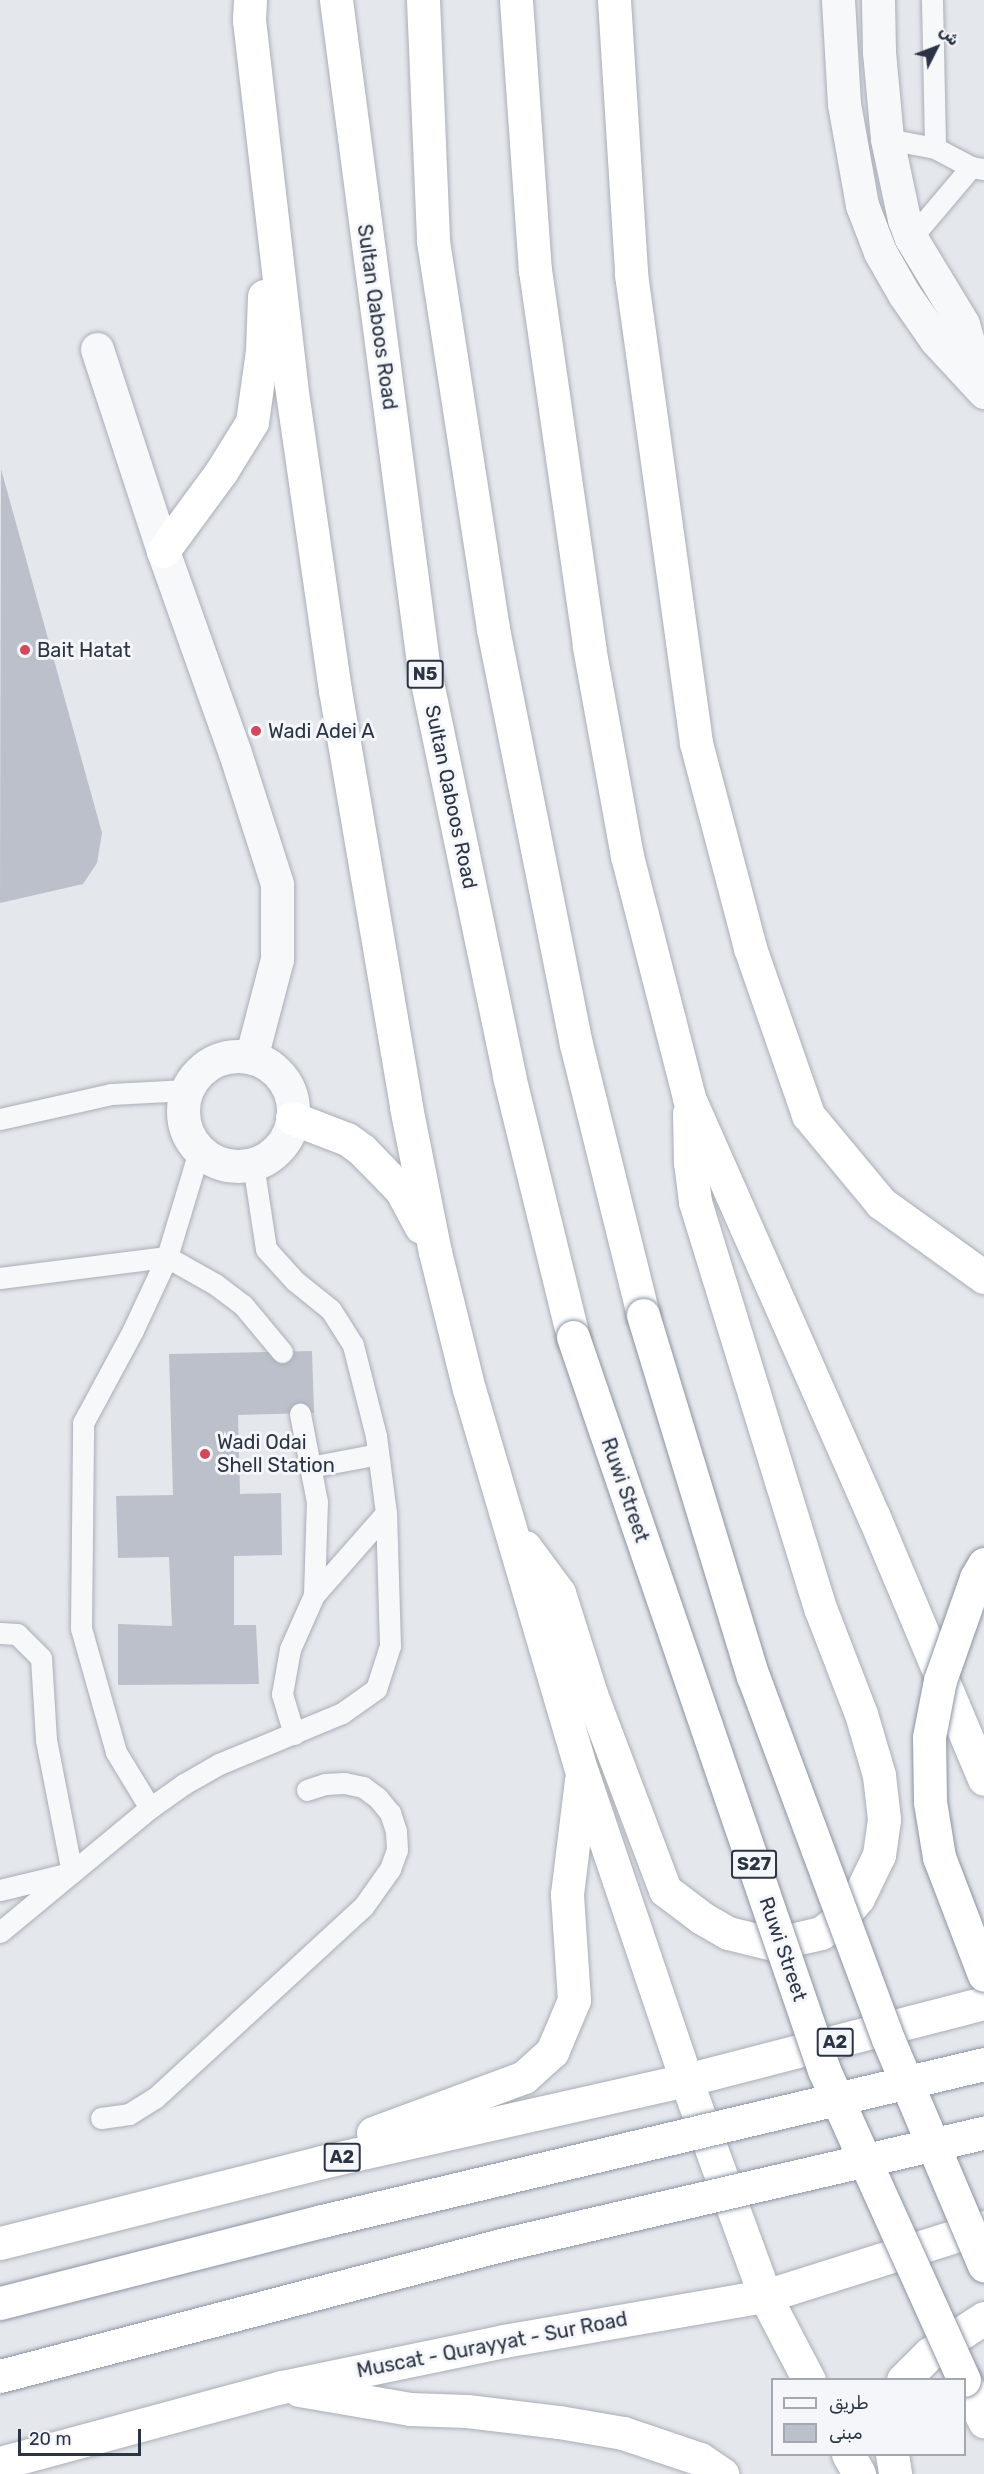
<!DOCTYPE html>
<meta charset="utf-8">
<style>
body{margin:0}
#map{position:relative;width:984px;height:2474px;overflow:hidden;background:#e4e7ec;font-family:Rubik,Vazirmatn,sans-serif}
div>[style]{position:absolute}
.building>*{inset:0;background:#bbc0ca}
.roads{filter:drop-shadow(0 0 2px #a9aeb7) drop-shadow(0 0 2px #a9aeb7)}
.service>*{height:21px;margin:-10.5px;padding:0 10.5px;transform-origin:10.5px;border-radius:10.5px;background:#f7f8fa}
.minor>*{height:33px;margin:-16.5px;padding:0 16.5px;transform-origin:16.5px;border-radius:16.5px;background:#f7f8fa}
.minor>.ring{margin:-16.5px;padding:0;box-sizing:content-box;background:none;border:33px solid #f7f8fa;border-radius:50%}
.tertiary>*{height:33px;margin:-16.5px;padding:0 16.5px;transform-origin:16.5px;border-radius:16.5px;background:#f7f8fa}
.trunk>*{height:33px;margin:-16.5px;padding:0 16.5px;transform-origin:16.5px;border-radius:16.5px;background:#fff}
.bridges{filter:drop-shadow(0 0 2px #8b94a3) drop-shadow(0 0 2px #8b94a3)}
.trunk-bridge>*{height:33px;margin:-16.5px;padding:0 16.5px;transform-origin:16.5px;border-radius:16.5px;background:#fff}
.dots>*{width:16px;height:16px;translate:-50% -50%;box-sizing:border-box;border:3px solid #f4f6f9;border-radius:50%}
span{translate:-50% -50%;white-space:nowrap;text-align:center;line-height:1.15;-webkit-text-stroke:6px #f4f6f9;paint-order:stroke}
.shield-label span{padding:2px 4px;background:#f4f6f9;border:2px solid;border-radius:4px;-webkit-text-stroke-width:0}
.shield-label{font-size:18px;color:#2b3445;font-weight:700}
.street-label{font-size:20px;color:#2b3445}
.poi-label{font-size:20px;color:#2b3445}
.left{translate:0 -50%;text-align:left}
.legend{position:absolute;left:771px;top:2378px;width:195px;height:78px;box-sizing:border-box;background:#f4f6f9;border:2px solid #a4a8b1;margin:0;padding:8px 10px;list-style:none;font-size:18px;color:#2b3445}
.legend li{display:flex;align-items:center;gap:12px;height:30px}
.legend b{width:30px;border:2px solid #a4a8b1}
.north{position:absolute;left:906px;top:18px;width:60px;height:60px;-webkit-text-stroke:4px #f4f6f9;paint-order:stroke;rotate:48deg;font-size:16px;font-weight:700;line-height:24px;text-align:center;color:#2b3445}
.north::after{content:'';display:block;margin:auto;width:21px;height:27px;background:#2b3445;clip-path:polygon(50% 0,100% 100%,50% 72%,0 100%)}
.scale{position:absolute;left:18px;top:2429px;width:123px;height:27px;box-sizing:border-box;border:3px solid #2b3445;border-top:0;padding-left:8px;font-size:18px;line-height:21px;white-space:nowrap;color:#2b3445;-webkit-text-stroke:4px #f4f6f9;paint-order:stroke}
</style>
<div id="map">
<div class="building">
<i style="clip-path:polygon(1px 469px,102px 833px,97px 863px,83px 884px,0 903px)"></i>
<i style="clip-path:polygon(312px 1351px,314px 1413px,238px 1415px,240px 1494px,281px 1493px,282px 1555px,234px 1556px,234px 1625px,256px 1625px,259px 1684px,118px 1685px,118px 1624px,172px 1626px,169px 1557px,118px 1558px,116px 1496px,173px 1495px,169px 1354px)"></i>
</div>
<div class="roads">
<div class="service">
<i style="left:932px;top:0;width:148px;rotate:88.8deg"></i>
<i style="left:887px;top:139px;width:49px;rotate:10.6deg"></i>
<i style="left:935px;top:148px;width:41px;rotate:27.8deg"></i>
<i style="left:971px;top:167px;width:13px;rotate:9deg"></i>
<i style="left:911px;top:238px;width:93px;rotate:-49.8deg"></i>
<i style="left:0;top:1119px;width:114px;rotate:-12.7deg"></i>
<i style="left:111px;top:1094px;width:76px;rotate:-3deg"></i>
<i style="left:0;top:1278px;width:168px;rotate:-7.2deg"></i>
<i style="left:167px;top:1257px;width:55px;rotate:29.4deg"></i>
<i style="left:215px;top:1284px;width:35px;rotate:37deg"></i>
<i style="left:243px;top:1305px;width:61px;rotate:50.3deg"></i>
<i style="left:310px;top:1467px;width:69px;rotate:-10.8deg"></i>
<i style="left:314px;top:1595px;width:109px;rotate:-48.7deg"></i>
<i style="left:0;top:1633px;width:17px;rotate:3deg"></i>
<i style="left:17px;top:1634px;width:34px;rotate:45deg"></i>
<i style="left:41px;top:1658px;width:82px;rotate:86.5deg"></i>
<i style="left:46px;top:1740px;width:135px;rotate:78.9deg"></i>
<i style="left:294px;top:1734px;width:42px;rotate:-106.7deg"></i>
<i style="left:282px;top:1694px;width:46px;rotate:-79.9deg"></i>
<i style="left:290px;top:1649px;width:59px;rotate:-66deg"></i>
<i style="left:314px;top:1595px;width:93px;rotate:-88.2deg"></i>
<i style="left:317px;top:1502px;width:90px;rotate:-100.9deg"></i>
<i style="left:150px;top:1808px;width:66px;rotate:-121.3deg"></i>
<i style="left:116px;top:1752px;width:129px;rotate:-105.8deg"></i>
<i style="left:81px;top:1628px;width:205px;rotate:-89.4deg"></i>
<i style="left:83px;top:1423px;width:106px;rotate:-61.7deg"></i>
<i style="left:133px;top:1330px;width:81px;rotate:-65deg"></i>
<i style="left:167px;top:1257px;width:111px;rotate:-73.2deg"></i>
<i style="left:0;top:1890px;width:68px;rotate:-13.6deg"></i>
<i style="left:0;top:1932px;width:195px;rotate:-39.6deg"></i>
<i style="left:150px;top:1808px;width:42px;rotate:-35.2deg"></i>
<i style="left:184px;top:1784px;width:40px;rotate:-29.7deg"></i>
<i style="left:219px;top:1764px;width:133px;rotate:-22.5deg"></i>
<i style="left:342px;top:1713px;width:42px;rotate:-35.2deg"></i>
<i style="left:376px;top:1689px;width:45px;rotate:-72deg"></i>
<i style="left:390px;top:1646px;width:133px;rotate:-91.7deg"></i>
<i style="left:386px;top:1513px;width:78px;rotate:-97.4deg"></i>
<i style="left:376px;top:1436px;width:94px;rotate:-104.2deg"></i>
<i style="left:353px;top:1345px;width:41px;rotate:-122.2deg"></i>
<i style="left:331px;top:1310px;width:46px;rotate:-141.1deg"></i>
<i style="left:295px;top:1281px;width:43px;rotate:-132.2deg"></i>
<i style="left:266px;top:1249px;width:86px;rotate:-98.7deg"></i>
<i style="left:101px;top:2118px;width:28px;rotate:-8deg"></i>
<i style="left:129px;top:2114px;width:31px;rotate:-32deg"></i>
<i style="left:155px;top:2098px;width:282px;rotate:-42.6deg"></i>
<i style="left:363px;top:1907px;width:47px;rotate:-54.6deg"></i>
<i style="left:390px;top:1869px;width:20px;rotate:-70deg"></i>
<i style="left:397px;top:1850px;width:19px;rotate:-93deg"></i>
<i style="left:396px;top:1831px;width:19px;rotate:-108deg"></i>
<i style="left:390px;top:1813px;width:19px;rotate:-129deg"></i>
<i style="left:378px;top:1798px;width:19px;rotate:-144deg"></i>
<i style="left:363px;top:1787px;width:19px;rotate:-168deg"></i>
<i style="left:344px;top:1783px;width:19px;rotate:177deg"></i>
<i style="left:325px;top:1784px;width:19px;rotate:162deg"></i>
</div>
<div class="minor">
<i style="left:97px;top:349px;width:213px;rotate:71.9deg"></i>
<i style="left:163px;top:551px;width:214px;rotate:70.4deg"></i>
<i style="left:235px;top:753px;width:138px;rotate:72.2deg"></i>
<i style="left:277px;top:884px;width:75px;rotate:90deg"></i>
<i style="left:277px;top:959px;width:102px;rotate:104.7deg"></i>
<i class="ring" style="left:183px;top:1056px;width:77px;height:77px"></i>
</div>
<div class="tertiary">
<i style="left:838px;top:0;width:104px;rotate:86.7deg"></i>
<i style="left:844px;top:104px;width:103px;rotate:79.9deg"></i>
<i style="left:862px;top:205px;width:50px;rotate:69deg"></i>
<i style="left:880px;top:252px;width:48px;rotate:60.3deg"></i>
<i style="left:904px;top:294px;width:56px;rotate:55.2deg"></i>
<i style="left:936px;top:340px;width:71px;rotate:47.3deg"></i>
<i style="left:878px;top:0;width:52px;rotate:88.9deg"></i>
<i style="left:879px;top:52px;width:87px;rotate:84.7deg"></i>
<i style="left:887px;top:139px;width:82px;rotate:78deg"></i>
<i style="left:904px;top:219px;width:20px;rotate:70deg"></i>
<i style="left:911px;top:238px;width:100px;rotate:58.8deg"></i>
<i style="left:963px;top:324px;width:63px;rotate:74.4deg"></i>
</div>
<div class="trunk">
<i style="left:250px;top:0;width:20px;rotate:93deg"></i>
<i style="left:249px;top:20px;width:367px;rotate:83.4deg"></i>
<i style="left:291px;top:385px;width:308px;rotate:81.8deg"></i>
<i style="left:335px;top:690px;width:423px;rotate:80.3deg"></i>
<i style="left:406px;top:1107px;width:148px;rotate:78.7deg"></i>
<i style="left:435px;top:1252px;width:141px;rotate:76.1deg"></i>
<i style="left:469px;top:1389px;width:399px;rotate:73.6deg"></i>
<i style="left:582px;top:1772px;width:325px;rotate:71.3deg"></i>
<i style="left:686px;top:2080px;width:230px;rotate:69.9deg"></i>
<i style="left:765px;top:2296px;width:95px;rotate:62.4deg"></i>
<i style="left:336px;top:0;width:669px;rotate:82.52deg"></i>
<i style="left:423px;top:663px;width:422px;rotate:78.2deg"></i>
<i style="left:509px;top:1076px;width:269px;rotate:76.2deg"></i>
<i style="left:423px;top:0;width:241px;rotate:87.6deg"></i>
<i style="left:433px;top:241px;width:393px;rotate:81.2deg"></i>
<i style="left:493px;top:629px;width:423px;rotate:78.7deg"></i>
<i style="left:576px;top:1044px;width:279px;rotate:76.1deg"></i>
<i style="left:516px;top:0;width:271px;rotate:86deg"></i>
<i style="left:535px;top:270px;width:381px;rotate:81.8deg"></i>
<i style="left:589px;top:647px;width:212px;rotate:79.7deg"></i>
<i style="left:627px;top:856px;width:250px;rotate:75.6deg"></i>
<i style="left:689px;top:1098px;width:458px;rotate:66.2deg"></i>
<i style="left:874px;top:1517px;width:284px;rotate:67.2deg"></i>
<i style="left:614px;top:0;width:275px;rotate:86.4deg"></i>
<i style="left:631px;top:274px;width:473px;rotate:82.1deg"></i>
<i style="left:696px;top:743px;width:212px;rotate:75.2deg"></i>
<i style="left:750px;top:948px;width:177px;rotate:70.8deg"></i>
<i style="left:808px;top:1115px;width:114px;rotate:50.3deg"></i>
<i style="left:881px;top:1203px;width:127px;rotate:35.7deg"></i>
<i style="left:163px;top:551px;width:98px;rotate:-53.7deg"></i>
<i style="left:221px;top:472px;width:59px;rotate:-58.2deg"></i>
<i style="left:252px;top:422px;width:72px;rotate:-82deg"></i>
<i style="left:262px;top:351px;width:55px;rotate:-87.9deg"></i>
<i style="left:292px;top:1118px;width:59px;rotate:20.9deg"></i>
<i style="left:347px;top:1139px;width:19px;rotate:36deg"></i>
<i style="left:362px;top:1150px;width:56px;rotate:45.7deg"></i>
<i style="left:401px;top:1190px;width:42px;rotate:61.6deg"></i>
<i style="left:525px;top:1547px;width:57px;rotate:53.5deg"></i>
<i style="left:559px;top:1593px;width:106px;rotate:72.4deg"></i>
<i style="left:591px;top:1694px;width:210px;rotate:69.3deg"></i>
<i style="left:665px;top:1890px;width:46px;rotate:37.1deg"></i>
<i style="left:702px;top:1918px;width:30px;rotate:30deg"></i>
<i style="left:728px;top:1933px;width:46px;rotate:13.7deg"></i>
<i style="left:773px;top:1944px;width:49px;rotate:-12.9deg"></i>
<i style="left:821px;top:1933px;width:26px;rotate:-37deg"></i>
<i style="left:842px;top:1917px;width:25px;rotate:-50deg"></i>
<i style="left:858px;top:1898px;width:48px;rotate:-64deg"></i>
<i style="left:879px;top:1855px;width:36px;rotate:-82deg"></i>
<i style="left:884px;top:1819px;width:44px;rotate:-96.5deg"></i>
<i style="left:879px;top:1775px;width:64px;rotate:-106.4deg"></i>
<i style="left:861px;top:1714px;width:114px;rotate:-111.1deg"></i>
<i style="left:820px;top:1608px;width:425px;rotate:-107.1deg"></i>
<i style="left:695px;top:1202px;width:39px;rotate:-97deg"></i>
<i style="left:690px;top:1163px;width:50px;rotate:-91.1deg"></i>
<i style="left:373px;top:2133px;width:161px;rotate:-20.3deg"></i>
<i style="left:524px;top:2077px;width:38px;rotate:-42deg"></i>
<i style="left:552px;top:2052px;width:56px;rotate:-67.1deg"></i>
<i style="left:574px;top:2000px;width:106px;rotate:-93.8deg"></i>
<i style="left:567px;top:1894px;width:115px;rotate:-83deg"></i>
<i style="left:0;top:2243px;width:332px;rotate:-14.1deg"></i>
<i style="left:322px;top:2162px;width:373px;rotate:-12.7deg"></i>
<i style="left:686px;top:2080px;width:308px;rotate:-14.5deg"></i>
<i style="left:903px;top:2380px;width:37px;rotate:-45deg"></i>
<i style="left:929px;top:2354px;width:66px;rotate:-33.2deg"></i>
<i style="left:964px;top:2380px;width:46px;rotate:64deg"></i>
<i style="left:299px;top:2390px;width:113px;rotate:9.7deg"></i>
<i style="left:410px;top:2409px;width:57px;rotate:2deg"></i>
<i style="left:467px;top:2411px;width:93px;rotate:6.8deg"></i>
<i style="left:559px;top:2422px;width:65px;rotate:9.8deg"></i>
<i style="left:623px;top:2433px;width:81px;rotate:18.7deg"></i>
<i style="left:700px;top:2459px;width:27px;rotate:34deg"></i>
<i style="left:848px;top:2454px;width:23px;rotate:61deg"></i>
<i style="left:892px;top:2454px;width:20px;rotate:81deg"></i>
<i style="left:0;top:2463px;width:292px;rotate:-15.1deg"></i>
<i style="left:282px;top:2387px;width:227px;rotate:-11.7deg"></i>
<i style="left:504px;top:2341px;width:265px;rotate:-9.8deg"></i>
<i style="left:765px;top:2296px;width:230px;rotate:-17.5deg"></i>
</div>
</div>
<div class="bridges">
<div class="trunk-bridge">
<i style="left:643px;top:1315px;width:377px;rotate:73.1deg"></i>
<i style="left:753px;top:1676px;width:387px;rotate:69.6deg"></i>
<i style="left:888px;top:2039px;width:246px;rotate:67deg"></i>
<i style="left:573px;top:1337px;width:775px;rotate:71.1deg"></i>
<i style="left:824px;top:2070px;width:340px;rotate:65.7deg"></i>
<i style="left:984px;top:1564px;width:16px;rotate:120deg"></i>
<i style="left:976px;top:1578px;width:108px;rotate:109.4deg"></i>
<i style="left:940px;top:1680px;width:58px;rotate:100.9deg"></i>
<i style="left:929px;top:1737px;width:65px;rotate:89.1deg"></i>
<i style="left:930px;top:1802px;width:56px;rotate:80.7deg"></i>
<i style="left:939px;top:1857px;width:126px;rotate:69.1deg"></i>
<i style="left:0;top:2303px;width:332px;rotate:-14.3deg"></i>
<i style="left:322px;top:2221px;width:680px;rotate:-13.34deg"></i>
<i style="left:0;top:2376px;width:518px;rotate:-14.65deg"></i>
<i style="left:501px;top:2245px;width:496px;rotate:-13.1deg"></i>
</div>
</div>
<div class="dots">
<i style="left:25px;top:650px;background:#d1495b"></i>
<i style="left:256px;top:731px;background:#d1495b"></i>
<i style="left:205px;top:1454px;background:#d1495b"></i>
</div>
<div class="shield-label">
<span style="left:425px;top:674px">N5</span>
<span style="left:754px;top:1864px">S27</span>
<span style="left:835px;top:2042px">A2</span>
<span style="left:342px;top:2157px">A2</span>
</div>
<div class="street-label">
<span style="left:377px;top:317px;rotate:82deg">Sultan Qaboos Road</span>
<span style="left:451px;top:797px;rotate:78deg">Sultan Qaboos Road</span>
<span style="left:625px;top:1490px;rotate:71deg">Ruwi Street</span>
<span style="left:783px;top:1949px;rotate:71deg">Ruwi Street</span>
<span style="left:492px;top:2345px;rotate:-11deg">Muscat - Qurayyat - Sur Road</span>
</div>
<div class="poi-label">
<span class="left" style="left:37px;top:650px">Bait Hatat</span>
<span class="left" style="left:268px;top:731px">Wadi Adei A</span>
<span class="left" style="left:217px;top:1454px">Wadi Odai<br>Shell Station</span>
</div>
<ul class="legend">
<li><b style="height:8px;background:#f7f8fa"></b>طريق</li>
<li><b style="height:16px;background:#bbc0ca"></b>مبنى</li>
</ul>
<div class="north">ش</div>
<div class="scale">20 m</div>
</div>
